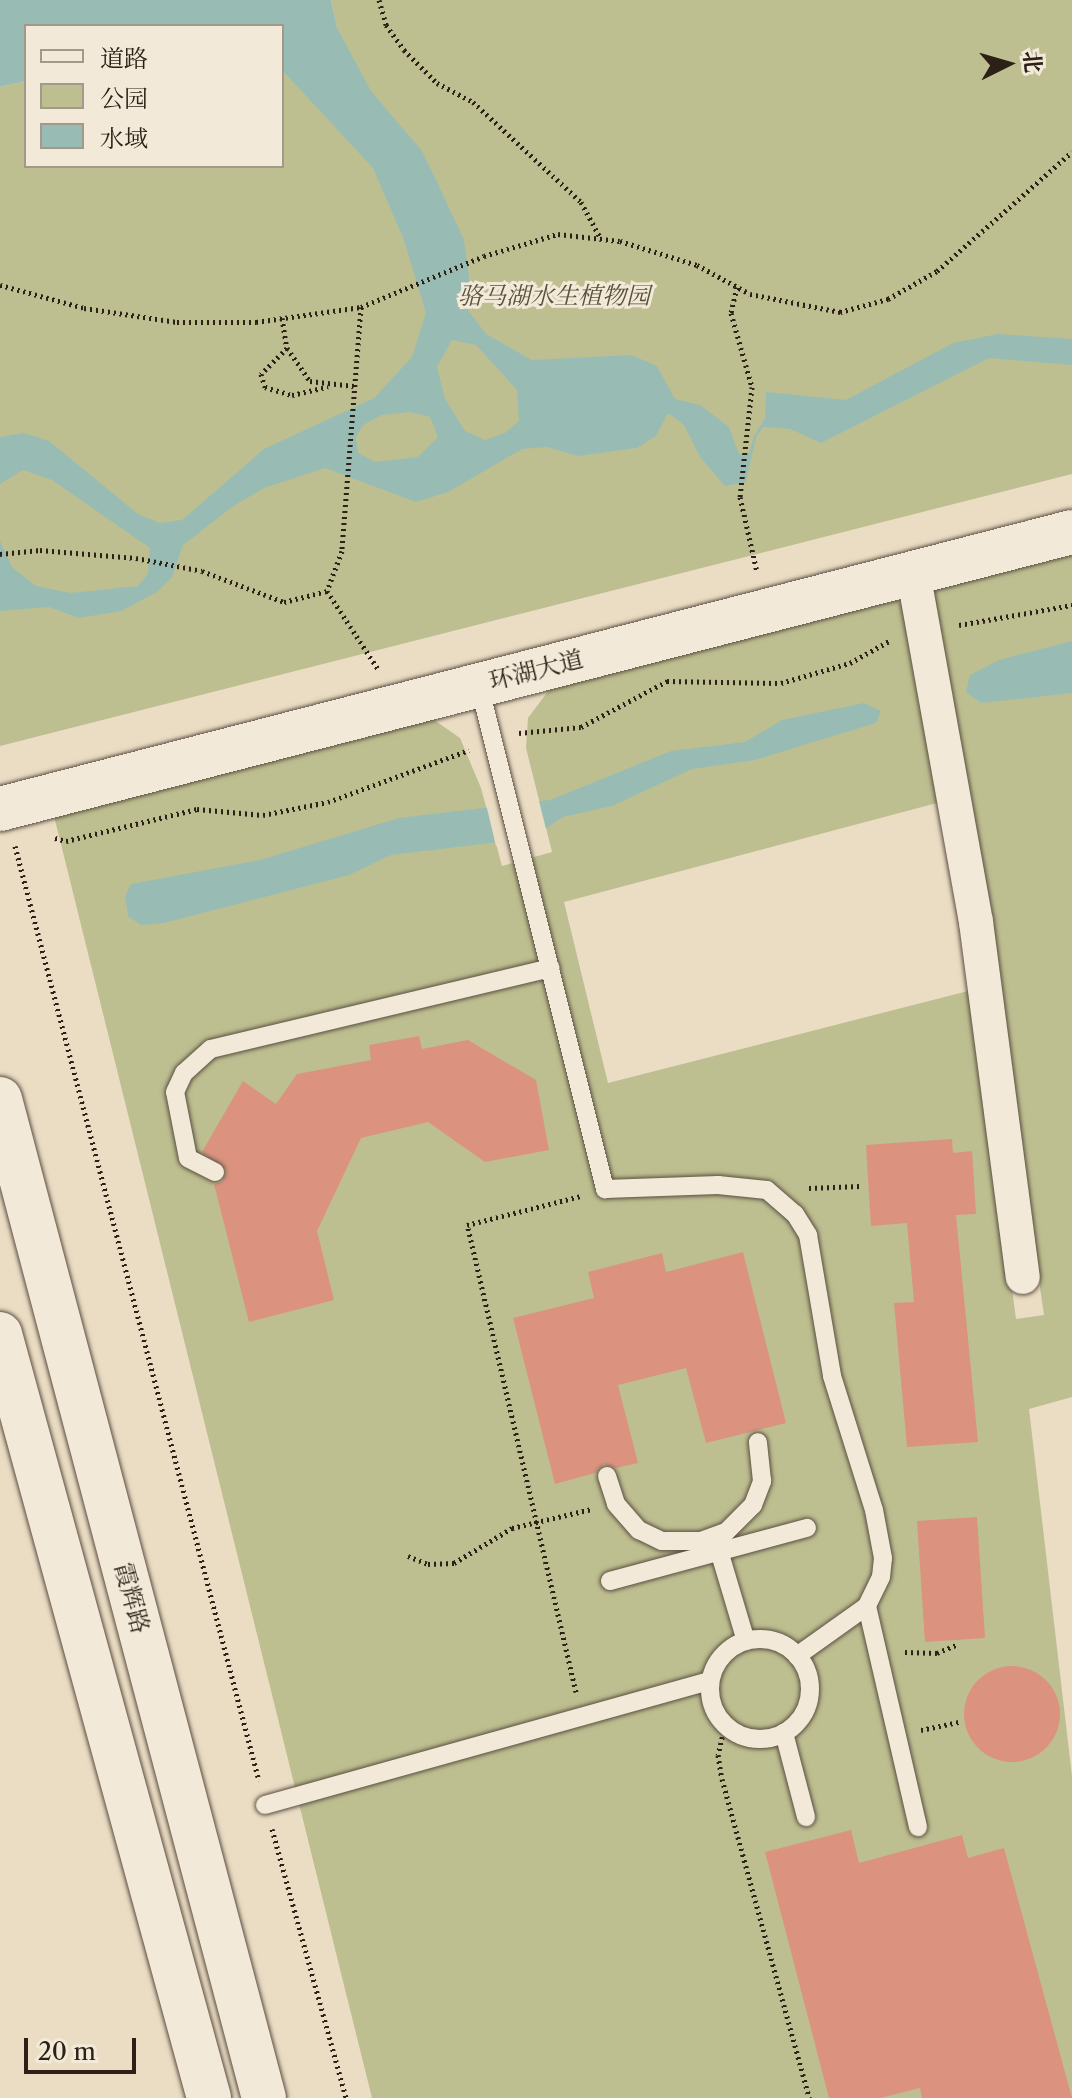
<!DOCTYPE html>
<meta charset="utf-8">
<style>
body{margin:0}
#map{position:relative;width:1072px;height:2098px;overflow:hidden;background:#ebddc4;font-family:"Libre Caslon Text","Noto Serif SC",serif}
div>[style]{position:absolute}
.green>*{inset:0;background:#bdbf90}
.water>*{inset:0;background:#98bcb4}
.pier>*{inset:0;background:#ebddc4}
.building>*{inset:0;background:#db9380}
.round{border-radius:50%}
.path>*{height:5px;margin-top:-2.5px;transform-origin:0;background:repeating-linear-gradient(90deg,#2d2016 0 2px,transparent 0 6px)}
.roads{filter:drop-shadow(0 0 2px #5c4f42) drop-shadow(0 0 2px #5c4f42)}
.lane>*{height:18px;margin:-9px;padding:0 9px;transform-origin:9px;border-radius:9px;background:#f2e9d9}
.lane>.ring{margin:-9px;padding:0;box-sizing:content-box;background:none;border:18px solid #f2e9d9;border-radius:50%}
.street>*{height:34px;margin:-17px;padding:0 17px;transform-origin:17px;border-radius:17px;background:#f2e9d9}
.secondary>*{height:44px;margin:-22px;padding:0 22px;transform-origin:22px;border-radius:22px;background:#f2e9d9}
span{translate:-50% -50%;white-space:nowrap;text-align:center;line-height:1.15;-webkit-text-stroke:6px #f2e9d9;paint-order:stroke}
.park-label{font-size:24px;color:#58503b;font-style:italic}
.street-label{font-size:24px;color:#2d2016}
.legend{position:absolute;left:24px;top:24px;width:260px;height:144px;box-sizing:border-box;background:#f2e9d9;border:2px solid #a3998b;margin:0;padding:10px 14px;list-style:none;font-size:24px;color:#2d2016}
.legend li{display:flex;align-items:center;gap:16px;height:40px}
.legend b{width:40px;border:2px solid #a3998b}
.north{position:absolute;left:968px;top:24px;width:80px;height:80px;-webkit-text-stroke:6px #f2e9d9;paint-order:stroke;rotate:85deg;font-size:22px;font-weight:700;line-height:32px;text-align:center;color:#2d2016}
.north::after{content:'';display:block;margin:auto;width:28px;height:36px;background:#2d2016;clip-path:polygon(50% 0,100% 100%,50% 72%,0 100%)}
.scale{position:absolute;left:24px;top:2038px;width:112px;height:36px;box-sizing:border-box;border:4px solid #2d2016;border-top:0;padding-left:10px;font-size:24px;line-height:28px;white-space:nowrap;color:#2d2016;-webkit-text-stroke:6px #f2e9d9;paint-order:stroke}
</style>
<div id="map">
<div class="green">
<i style="clip-path:polygon(331px 0,1072px 0,1072px 474px,0 746px,0 87px,26px 81px,26px 166px,282px 166px,282px 70px,297px 80px,337px 29px)"></i>
<i style="clip-path:polygon(1072px 550px,1072px 1397px,1029px 1409px,1072px 1776px,1072px 2098px,372px 2098px,53px 812px,427px 715px,460px 738px,481px 788px,502px 866px,552px 852px,526px 748px,528px 718px,549px 690px,891px 595px,903px 607px,914px 648px,937px 803px,564px 902px,608px 1083px,972px 990px,1016px 1319px,1044px 1315px,980px 873px,932px 590px)"></i>
</div>
<div class="water">
<i style="clip-path:polygon(evenodd,0 0,331px 0,337px 28px,371px 91px,422px 151px,438px 184px,464px 240px,471px 293px,468px 310px,486px 334px,532px 360px,631px 355px,657px 366px,675px 399px,700px 405px,729px 427px,739px 454px,749px 453px,754px 436px,765px 418px,766px 392px,846px 400px,953px 343px,998px 334px,1072px 339px,1072px 365px,989px 358px,821px 443px,790px 429px,763px 427px,756px 437px,746px 482px,725px 486px,700px 457px,684px 425px,668px 413px,656px 436px,637px 448px,578px 456px,547px 447px,522px 449px,448px 492px,416px 502px,325px 468px,264px 488px,235px 505px,183px 545px,172px 577px,157px 592px,121px 611px,79px 618px,49px 607px,0 611px,0 541px,12px 567px,36px 586px,71px 593px,138px 586px,148px 574px,150px 548px,52px 480px,23px 470px,0 484px,0 437px,24px 433px,49px 441px,138px 514px,160px 523px,182px 520px,264px 449px,374px 398px,412px 357px,426px 313px,404px 240px,373px 168px,282px 70px,282px 26px,26px 26px,26px 81px,0 87px,0 0,452px 340px,476px 345px,517px 390px,519px 421px,505px 433px,485px 440px,465px 431px,445px 399px,437px 367px,452px 340px,0 0,410px 412px,430px 417px,438px 437px,418px 457px,375px 462px,358px 453px,356px 437px,363px 425px,382px 415px,410px 412px)"></i>
<i style="clip-path:polygon(1072px 641px,1072px 693px,981px 703px,966px 692px,970px 675px,999px 660px)"></i>
<i style="clip-path:polygon(864px 703px,881px 711px,876px 723px,755px 760px,692px 769px,612px 806px,563px 817px,545px 829px,498px 842px,391px 855px,349px 875px,164px 923px,141px 925px,128px 916px,125px 896px,131px 884px,260px 860px,399px 818px,550px 800px,671px 751px,745px 742px,782px 720px)"></i>
</div>
<div class="pier">
<i style="clip-path:polygon(538px 797px,547px 833px,496px 846px,486px 804px)"></i>
</div>
<div class="building">
<i style="clip-path:polygon(419px 1036px,422px 1049px,468px 1040px,536px 1080px,549px 1150px,485px 1162px,428px 1122px,361px 1138px,317px 1231px,334px 1300px,249px 1322px,214px 1184px,222px 1182px,227px 1171px,202px 1152px,243px 1081px,276px 1104px,297px 1074px,371px 1060px,369px 1045px)"></i>
<i style="clip-path:polygon(952px 1139px,953px 1153px,972px 1151px,976px 1214px,956px 1215px,978px 1442px,907px 1447px,894px 1303px,914px 1302px,907px 1223px,871px 1226px,866px 1145px)"></i>
<i style="clip-path:polygon(743px 1252px,786px 1423px,706px 1443px,686px 1368px,618px 1385px,638px 1463px,616px 1468px,604px 1464px,595px 1473px,555px 1484px,513px 1318px,594px 1298px,588px 1272px,662px 1253px,666px 1272px)"></i>
<i style="clip-path:polygon(977px 1517px,985px 1638px,925px 1642px,917px 1521px)"></i>
<i class="round" style="left:964px;top:1666px;width:96px;height:96px"></i>
<i style="clip-path:polygon(851px 1830px,859px 1863px,962px 1835px,968px 1858px,1004px 1848px,1072px 2098px,922px 2098px,920px 2088px,880px 2098px,829px 2098px,765px 1852px)"></i>
</div>
<div class="path">
<i style="left:379px;top:0;width:26px;rotate:74deg"></i>
<i style="left:386px;top:25px;width:31px;rotate:54deg"></i>
<i style="left:404px;top:50px;width:47px;rotate:45deg"></i>
<i style="left:437px;top:83px;width:41px;rotate:27.8deg"></i>
<i style="left:473px;top:102px;width:147px;rotate:42.8deg"></i>
<i style="left:581px;top:202px;width:42px;rotate:61.6deg"></i>
<i style="left:0;top:285px;width:87px;rotate:15.3deg"></i>
<i style="left:84px;top:308px;width:94px;rotate:8.6deg"></i>
<i style="left:177px;top:322px;width:79px"></i>
<i style="left:256px;top:322px;width:106px;rotate:-8.1deg"></i>
<i style="left:361px;top:307px;width:133px;rotate:-22.5deg"></i>
<i style="left:484px;top:256px;width:77px;rotate:-16.6deg"></i>
<i style="left:558px;top:234px;width:62px;rotate:6.4deg"></i>
<i style="left:620px;top:241px;width:81px;rotate:17.3deg"></i>
<i style="left:697px;top:265px;width:60px;rotate:28.7deg"></i>
<i style="left:750px;top:294px;width:92px;rotate:11.3deg"></i>
<i style="left:840px;top:312px;width:50px;rotate:-15.2deg"></i>
<i style="left:888px;top:299px;width:56px;rotate:-29.7deg"></i>
<i style="left:937px;top:271px;width:180px;rotate:-41.4deg"></i>
<i style="left:737px;top:287px;width:27px;rotate:103deg"></i>
<i style="left:731px;top:313px;width:77px;rotate:74.2deg"></i>
<i style="left:752px;top:387px;width:111px;rotate:96.2deg"></i>
<i style="left:740px;top:497px;width:77px;rotate:77.2deg"></i>
<i style="left:361px;top:307px;width:245px;rotate:94.5deg"></i>
<i style="left:342px;top:551px;width:43px;rotate:110.6deg"></i>
<i style="left:327px;top:591px;width:93px;rotate:56.8deg"></i>
<i style="left:282px;top:318px;width:30px;rotate:81deg"></i>
<i style="left:287px;top:348px;width:40px;rotate:55.1deg"></i>
<i style="left:310px;top:381px;width:44px;rotate:6.5deg"></i>
<i style="left:287px;top:348px;width:37px;rotate:135deg"></i>
<i style="left:261px;top:374px;width:14px;rotate:73deg"></i>
<i style="left:265px;top:387px;width:28px;rotate:17deg"></i>
<i style="left:292px;top:395px;width:37px;rotate:-13deg"></i>
<i style="left:0;top:554px;width:40px;rotate:-5.7deg"></i>
<i style="left:40px;top:550px;width:96px;rotate:4.8deg"></i>
<i style="left:136px;top:558px;width:67px;rotate:11.1deg"></i>
<i style="left:202px;top:571px;width:88px;rotate:20.7deg"></i>
<i style="left:284px;top:602px;width:44px;rotate:-14.3deg"></i>
<i style="left:959px;top:625px;width:115px;rotate:-10deg"></i>
<i style="left:519px;top:733px;width:62px;rotate:-5.5deg"></i>
<i style="left:581px;top:727px;width:98px;rotate:-28.1deg"></i>
<i style="left:667px;top:681px;width:114px;rotate:1deg"></i>
<i style="left:781px;top:683px;width:72px;rotate:-16.2deg"></i>
<i style="left:850px;top:663px;width:47px;rotate:-29.3deg"></i>
<i style="left:55px;top:838px;width:11px;rotate:15deg"></i>
<i style="left:66px;top:841px;width:135px;rotate:-13.7deg"></i>
<i style="left:197px;top:809px;width:66px;rotate:5.2deg"></i>
<i style="left:263px;top:815px;width:66px;rotate:-11.3deg"></i>
<i style="left:328px;top:802px;width:150px;rotate:-20.2deg"></i>
<i style="left:15px;top:846px;width:966px;rotate:75.37deg"></i>
<i style="left:809px;top:1188px;width:51px;rotate:-2.2deg"></i>
<i style="left:408px;top:1556px;width:22px;rotate:22deg"></i>
<i style="left:428px;top:1564px;width:26px;rotate:-2deg"></i>
<i style="left:454px;top:1563px;width:68px;rotate:-31.1deg"></i>
<i style="left:512px;top:1528px;width:82px;rotate:-13.4deg"></i>
<i style="left:905px;top:1652px;width:32px;rotate:2deg"></i>
<i style="left:937px;top:1653px;width:23px;rotate:-23deg"></i>
<i style="left:576px;top:1692px;width:480px;rotate:-103.1deg"></i>
<i style="left:467px;top:1225px;width:118px;rotate:-14.3deg"></i>
<i style="left:725px;top:1725px;width:31px;rotate:103deg"></i>
<i style="left:718px;top:1755px;width:24px;rotate:81deg"></i>
<i style="left:722px;top:1779px;width:331px;rotate:74.7deg"></i>
<i style="left:921px;top:1730px;width:39px;rotate:-12deg"></i>
<i style="left:272px;top:1829px;width:279px;rotate:74.6deg"></i>
</div>
<div class="roads">
<div class="lane">
<i style="left:479px;top:685px;width:520px;rotate:75.96deg"></i>
<i style="left:605px;top:1189px;width:113px;rotate:-2deg"></i>
<i style="left:718px;top:1185px;width:49px;rotate:5.8deg"></i>
<i style="left:767px;top:1190px;width:37px;rotate:41deg"></i>
<i style="left:795px;top:1214px;width:25px;rotate:58deg"></i>
<i style="left:808px;top:1235px;width:143px;rotate:80.3deg"></i>
<i style="left:832px;top:1376px;width:140px;rotate:72.6deg"></i>
<i style="left:874px;top:1510px;width:49px;rotate:79.4deg"></i>
<i style="left:883px;top:1558px;width:19px;rotate:96deg"></i>
<i style="left:881px;top:1577px;width:32px;rotate:116deg"></i>
<i style="left:867px;top:1606px;width:86px;rotate:144.5deg"></i>
<i style="left:215px;top:1172px;width:30px;rotate:-153deg"></i>
<i style="left:188px;top:1158px;width:67px;rotate:-101.1deg"></i>
<i style="left:175px;top:1092px;width:21px;rotate:-65deg"></i>
<i style="left:184px;top:1073px;width:36px;rotate:-42deg"></i>
<i style="left:211px;top:1049px;width:349px;rotate:-13.4deg"></i>
<i style="left:607px;top:1476px;width:29px;rotate:72deg"></i>
<i style="left:616px;top:1504px;width:35px;rotate:49deg"></i>
<i style="left:639px;top:1530px;width:25px;rotate:26deg"></i>
<i style="left:662px;top:1541px;width:39px"></i>
<i style="left:701px;top:1541px;width:27px;rotate:-20deg"></i>
<i style="left:726px;top:1532px;width:38px;rotate:-45deg"></i>
<i style="left:753px;top:1505px;width:26px;rotate:-69deg"></i>
<i style="left:762px;top:1481px;width:39px;rotate:-96deg"></i>
<i style="left:717px;top:1544px;width:101px;rotate:73.4deg"></i>
<i style="left:610px;top:1581px;width:204px;rotate:-15.1deg"></i>
<i style="left:867px;top:1606px;width:227px;rotate:77deg"></i>
<i class="ring" style="left:710px;top:1639px;width:82px;height:82px"></i>
<i style="left:784px;top:1733px;width:87px;rotate:75.3deg"></i>
<i style="left:265px;top:1805px;width:462px;rotate:-15.6deg"></i>
</div>
<div class="street">
<i style="left:913px;top:572px;width:356px;rotate:79.8deg"></i>
<i style="left:976px;top:922px;width:358px;rotate:82.5deg"></i>
</div>
<div class="secondary">
<i style="left:0;top:809px;width:1107px;rotate:-14.49deg"></i>
<i style="left:0;top:1099px;width:1033px;rotate:75.2deg"></i>
<i style="left:0;top:1334px;width:792px;rotate:74.7deg"></i>
</div>
</div>
<div class="park-label">
<span style="left:554px;top:296px">骆马湖水生植物园</span>
</div>
<div class="street-label">
<span style="left:536px;top:670px;rotate:-14deg">环湖大道</span>
<span style="left:132px;top:1598px;rotate:75deg">霞辉路</span>
</div>
<ul class="legend">
<li><b style="height:10px;background:#f2e9d9"></b>道路</li>
<li><b style="height:22px;background:#bdbf90"></b>公园</li>
<li><b style="height:22px;background:#98bcb4"></b>水域</li>
</ul>
<div class="north">北</div>
<div class="scale">20 m</div>
</div>
